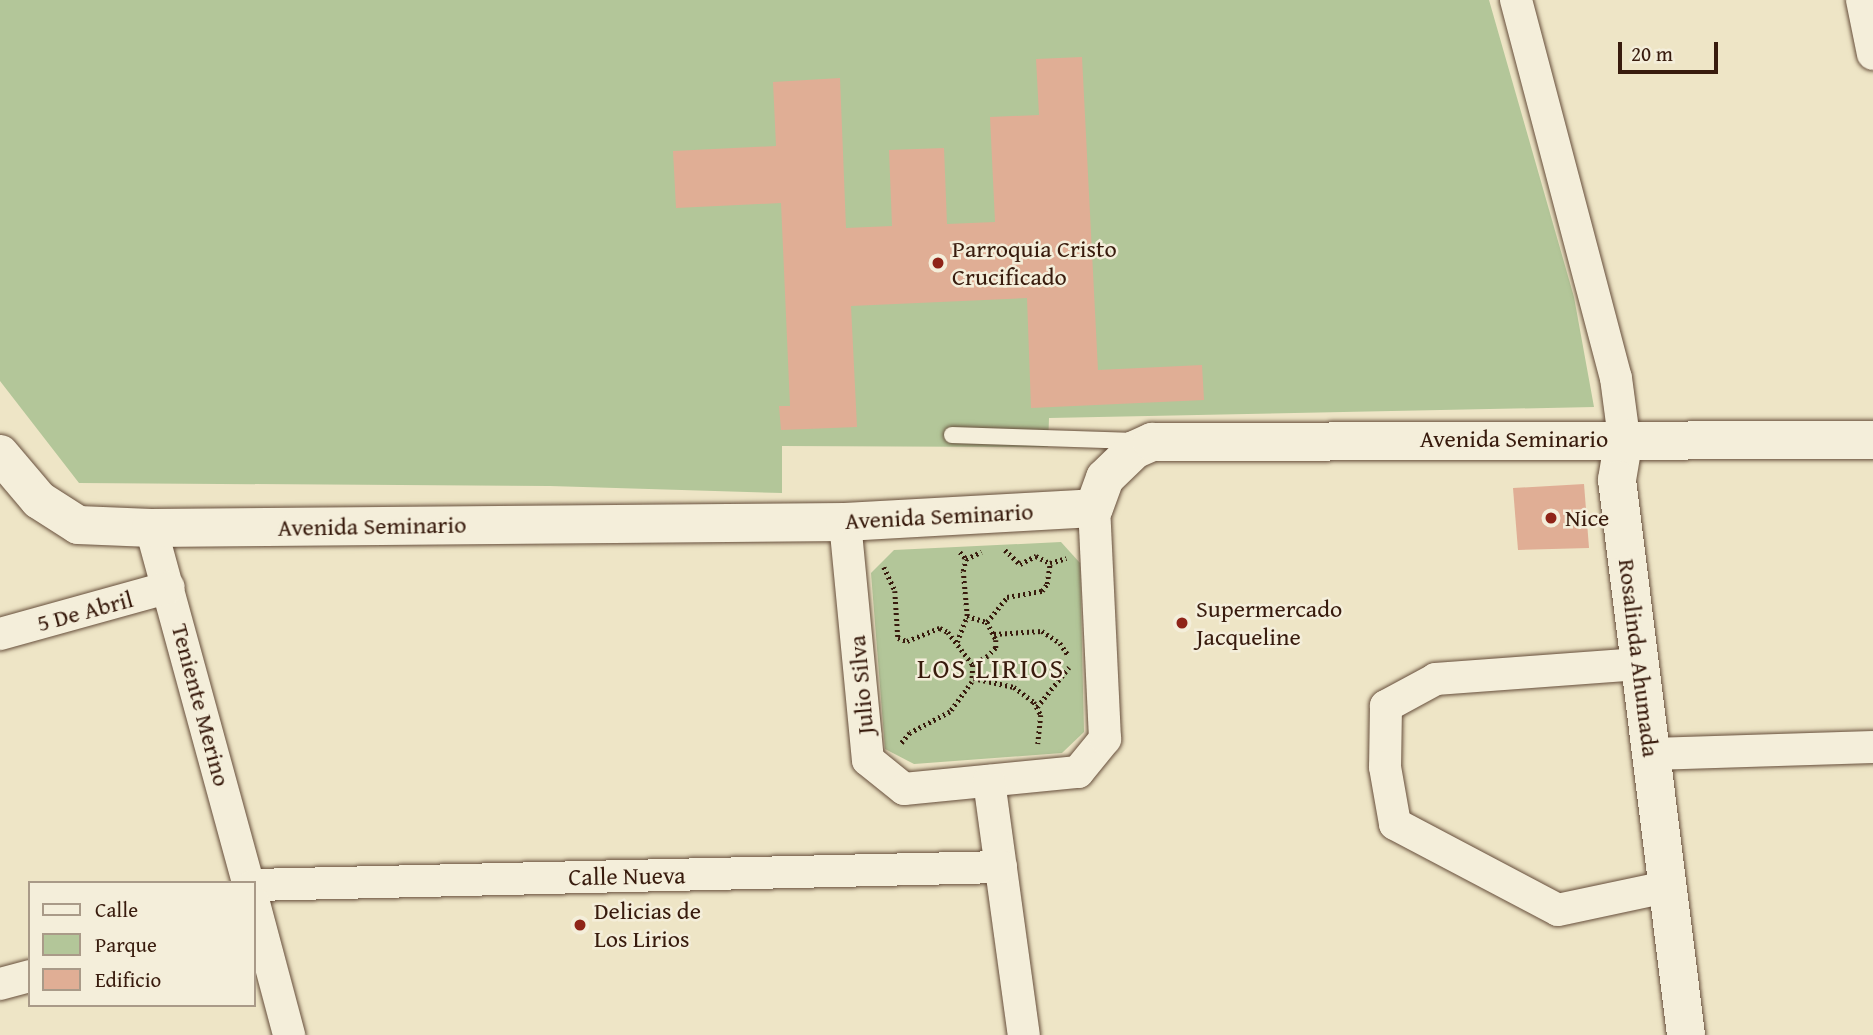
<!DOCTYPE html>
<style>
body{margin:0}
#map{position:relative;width:1873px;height:1035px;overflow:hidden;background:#eee5c6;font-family:"Gentium Book Plus",serif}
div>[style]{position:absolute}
.green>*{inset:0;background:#b3c699}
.building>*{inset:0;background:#e0ae95}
.path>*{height:4.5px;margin-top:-2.25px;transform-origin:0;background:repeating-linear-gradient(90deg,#381b0d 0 2px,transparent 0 5.5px)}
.roads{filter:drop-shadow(0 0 2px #664e3b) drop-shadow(0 0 2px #664e3b)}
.service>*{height:16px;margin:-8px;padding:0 8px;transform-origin:8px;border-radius:8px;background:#f4eeda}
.minor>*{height:32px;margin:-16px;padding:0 16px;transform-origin:16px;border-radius:16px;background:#f4eeda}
.tertiary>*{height:38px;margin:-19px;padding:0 19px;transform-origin:19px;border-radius:19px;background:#f4eeda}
.dots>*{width:19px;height:19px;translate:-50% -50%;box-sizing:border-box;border:4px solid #f4eeda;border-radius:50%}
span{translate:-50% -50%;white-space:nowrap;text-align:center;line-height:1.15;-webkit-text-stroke:5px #f4eeda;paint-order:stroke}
.poi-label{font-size:24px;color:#381b0d}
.left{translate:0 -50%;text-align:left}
.street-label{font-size:24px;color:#381b0d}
.quarter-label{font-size:28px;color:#381b0d;letter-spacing:2px}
.legend{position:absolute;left:28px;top:881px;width:228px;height:126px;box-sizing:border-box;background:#f4eeda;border:2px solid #a99a88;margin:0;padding:9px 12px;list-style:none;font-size:21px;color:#381b0d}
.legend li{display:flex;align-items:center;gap:14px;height:35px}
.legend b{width:35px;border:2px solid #a99a88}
.scale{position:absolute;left:1618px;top:42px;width:100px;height:32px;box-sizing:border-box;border:4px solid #381b0d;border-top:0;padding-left:9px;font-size:21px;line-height:24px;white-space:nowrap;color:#381b0d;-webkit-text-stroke:5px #f4eeda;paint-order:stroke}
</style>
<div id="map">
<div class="green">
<i style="clip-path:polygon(0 0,1489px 0,1574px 297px,1594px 407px,1049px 418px,1048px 447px,782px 446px,782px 493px,550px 486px,79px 483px,0 381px)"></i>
<i style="clip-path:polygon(1061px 542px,1080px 563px,1084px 732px,1062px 753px,914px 764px,885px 749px,871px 573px,894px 550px)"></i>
</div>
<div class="building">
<i style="clip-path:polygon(1082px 57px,1098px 370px,1202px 365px,1204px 400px,1031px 408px,1027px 298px,851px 306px,857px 427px,781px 430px,779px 406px,790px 406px,781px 203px,676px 208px,673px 151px,776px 146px,773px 82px,840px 78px,846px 228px,892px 226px,889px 150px,944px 148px,947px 224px,995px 222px,990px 117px,1039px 115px,1036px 59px)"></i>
<i style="clip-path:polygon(1584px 484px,1589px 548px,1518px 550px,1513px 488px)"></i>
</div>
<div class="path">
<i style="left:1005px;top:550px;width:21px;rotate:43deg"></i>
<i style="left:1020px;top:564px;width:18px;rotate:-27deg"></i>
<i style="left:1036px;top:556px;width:16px;rotate:27deg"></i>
<i style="left:1050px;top:563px;width:17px;rotate:-17deg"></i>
<i style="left:960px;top:552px;width:9px;rotate:49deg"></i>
<i style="left:966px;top:559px;width:17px;rotate:-25deg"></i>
<i style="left:884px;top:567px;width:26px;rotate:65deg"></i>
<i style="left:895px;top:591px;width:47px;rotate:86.3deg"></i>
<i style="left:898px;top:638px;width:9px;rotate:18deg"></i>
<i style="left:907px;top:641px;width:35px;rotate:-22deg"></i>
<i style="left:940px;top:628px;width:9px;rotate:27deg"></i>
<i style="left:948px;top:632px;width:41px;rotate:52.9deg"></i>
<i style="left:973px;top:665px;width:17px;rotate:93deg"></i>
<i style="left:972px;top:682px;width:37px;rotate:126deg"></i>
<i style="left:950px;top:712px;width:45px;rotate:152.3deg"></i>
<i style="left:910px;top:733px;width:16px;rotate:130deg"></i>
<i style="left:967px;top:616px;width:21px;rotate:17deg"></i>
<i style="left:987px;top:622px;width:20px;rotate:63deg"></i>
<i style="left:996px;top:640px;width:8px;rotate:90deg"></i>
<i style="left:996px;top:648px;width:11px;rotate:135deg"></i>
<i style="left:988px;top:656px;width:17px;rotate:149deg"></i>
<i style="left:987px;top:622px;width:32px;rotate:-51deg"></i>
<i style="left:1007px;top:597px;width:36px;rotate:-10deg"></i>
<i style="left:1042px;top:591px;width:9px;rotate:-54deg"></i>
<i style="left:1047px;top:584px;width:21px;rotate:-82deg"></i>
<i style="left:994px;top:634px;width:48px;rotate:-3.6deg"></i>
<i style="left:1042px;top:631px;width:22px;rotate:34deg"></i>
<i style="left:1060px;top:643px;width:14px;rotate:56deg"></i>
<i style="left:957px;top:642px;width:28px;rotate:-69deg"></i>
<i style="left:967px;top:616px;width:45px;rotate:-95.1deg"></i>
<i style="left:963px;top:571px;width:12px;rotate:-76deg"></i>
<i style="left:973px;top:678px;width:42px;rotate:12.4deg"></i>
<i style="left:1014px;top:687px;width:25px;rotate:37deg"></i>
<i style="left:1034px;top:702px;width:15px;rotate:62deg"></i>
<i style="left:1041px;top:715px;width:29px;rotate:96deg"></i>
<i style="left:1037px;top:707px;width:51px;rotate:-51.3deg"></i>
</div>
<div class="roads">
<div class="service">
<i style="left:952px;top:435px;width:183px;rotate:1.9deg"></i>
</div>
<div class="minor">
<i style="left:1516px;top:0;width:391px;rotate:75.2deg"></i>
<i style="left:1616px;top:378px;width:61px;rotate:82.4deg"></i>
<i style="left:1862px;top:0;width:55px;rotate:78.5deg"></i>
<i style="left:845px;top:522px;width:239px;rotate:84.5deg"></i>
<i style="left:868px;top:760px;width:46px;rotate:38.9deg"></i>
<i style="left:904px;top:789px;width:175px;rotate:-5.6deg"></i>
<i style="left:1078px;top:772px;width:43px;rotate:-50.7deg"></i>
<i style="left:1105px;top:739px;width:231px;rotate:-92.7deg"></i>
<i style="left:151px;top:528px;width:368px;rotate:74.7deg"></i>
<i style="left:0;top:634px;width:175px;rotate:-15.5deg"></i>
<i style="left:1639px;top:664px;width:204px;rotate:175.8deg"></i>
<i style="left:1436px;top:679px;width:57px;rotate:151.6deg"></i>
<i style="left:1386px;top:706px;width:61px;rotate:90.9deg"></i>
<i style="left:1385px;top:767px;width:58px;rotate:80deg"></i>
<i style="left:1395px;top:824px;width:184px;rotate:27.8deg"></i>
<i style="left:1558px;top:910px;width:110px;rotate:-12deg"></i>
<i style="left:1652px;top:754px;width:221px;rotate:-1.8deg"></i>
<i style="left:989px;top:781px;width:256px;rotate:82.2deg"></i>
<i style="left:254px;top:885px;width:747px;rotate:-1.38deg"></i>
<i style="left:254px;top:903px;width:137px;rotate:75.1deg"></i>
<i style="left:0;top:984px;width:31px;rotate:-15deg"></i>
</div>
<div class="tertiary">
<i style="left:1624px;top:438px;width:43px;rotate:99.5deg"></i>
<i style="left:1617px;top:480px;width:559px;rotate:82.91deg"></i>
<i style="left:0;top:454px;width:60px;rotate:49.7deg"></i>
<i style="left:39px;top:500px;width:46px;rotate:32.7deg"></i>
<i style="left:78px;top:525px;width:73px;rotate:2.4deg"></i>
<i style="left:151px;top:528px;width:694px;rotate:-0.5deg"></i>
<i style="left:845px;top:522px;width:249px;rotate:-3.2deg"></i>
<i style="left:1094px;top:508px;width:32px;rotate:-70deg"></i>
<i style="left:1105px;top:478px;width:40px;rotate:-44deg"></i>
<i style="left:1134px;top:450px;width:20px;rotate:-24deg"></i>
<i style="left:1152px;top:442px;width:721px;rotate:-0.16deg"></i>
</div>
</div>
<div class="dots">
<i style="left:938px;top:263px;background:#8f2418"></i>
<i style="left:1551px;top:518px;background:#8f2418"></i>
<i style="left:1182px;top:623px;background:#8f2418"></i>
<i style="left:580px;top:925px;background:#8f2418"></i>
</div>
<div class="poi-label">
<span class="left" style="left:952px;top:263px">Parroquia Cristo<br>Crucificado</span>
<span class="left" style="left:1565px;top:518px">Nice</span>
<span class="left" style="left:1196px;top:623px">Supermercado<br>Jacqueline</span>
<span class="left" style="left:594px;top:925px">Delicias de<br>Los Lirios</span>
</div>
<div class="street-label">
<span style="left:1514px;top:439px">Avenida Seminario</span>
<span style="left:939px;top:516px;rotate:-3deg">Avenida Seminario</span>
<span style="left:372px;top:526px;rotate:-1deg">Avenida Seminario</span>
<span style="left:85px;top:611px;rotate:-15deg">5 De Abril</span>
<span style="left:1639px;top:658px;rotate:83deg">Rosalinda Ahumada</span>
<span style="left:861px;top:685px;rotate:-95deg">Julio Silva</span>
<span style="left:201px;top:705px;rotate:75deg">Teniente Merino</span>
<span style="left:627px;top:876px;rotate:-1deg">Calle Nueva</span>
</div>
<div class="quarter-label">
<span style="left:991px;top:668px">LOS LIRIOS</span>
</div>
<ul class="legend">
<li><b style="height:9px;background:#f4eeda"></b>Calle</li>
<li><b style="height:19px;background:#b3c699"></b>Parque</li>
<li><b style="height:19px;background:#e0ae95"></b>Edificio</li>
</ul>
<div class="scale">20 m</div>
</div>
